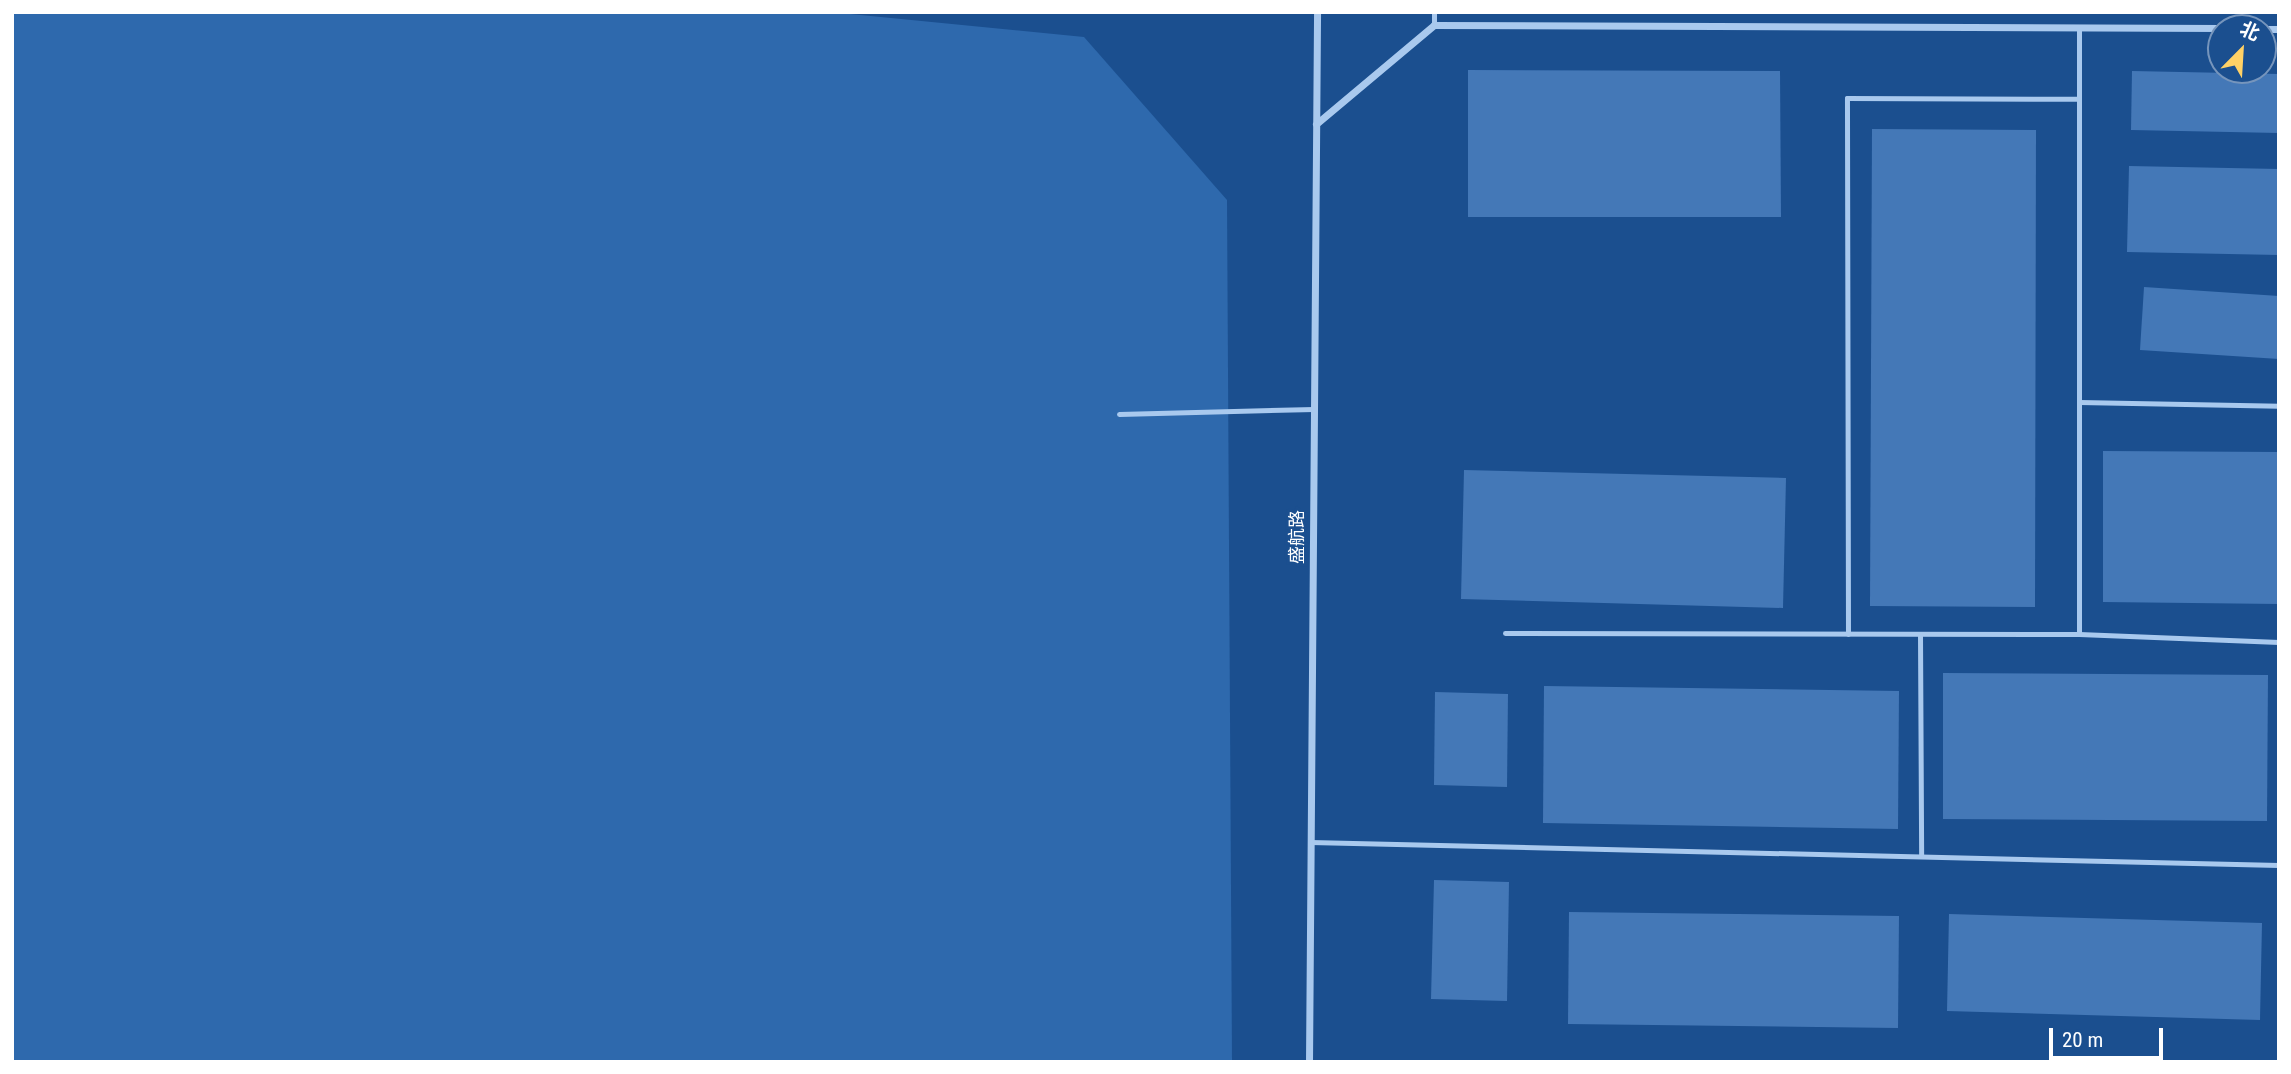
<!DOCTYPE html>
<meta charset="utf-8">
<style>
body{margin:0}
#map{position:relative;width:2291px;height:1074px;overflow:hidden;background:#1b4f8f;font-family:"Roboto Condensed","Noto Sans SC",sans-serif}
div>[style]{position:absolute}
.green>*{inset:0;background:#2e69ad}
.building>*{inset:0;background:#4478b7}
.lane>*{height:5px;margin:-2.5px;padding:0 2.5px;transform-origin:2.5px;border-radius:2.5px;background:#a9c9ee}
.street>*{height:7px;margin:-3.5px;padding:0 3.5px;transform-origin:3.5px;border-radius:3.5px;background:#a9c9ee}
span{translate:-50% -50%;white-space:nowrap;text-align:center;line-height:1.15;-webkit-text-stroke:6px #1b4f8f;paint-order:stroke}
.street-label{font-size:18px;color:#fff}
.frame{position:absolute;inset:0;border:14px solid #fff;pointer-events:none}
.north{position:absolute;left:2207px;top:14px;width:70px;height:70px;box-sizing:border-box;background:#1b4f8f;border:2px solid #7695bc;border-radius:50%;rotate:24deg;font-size:19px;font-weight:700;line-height:28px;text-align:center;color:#fff}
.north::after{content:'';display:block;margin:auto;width:24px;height:32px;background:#ffd166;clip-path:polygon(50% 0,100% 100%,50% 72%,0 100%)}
.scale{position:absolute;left:2049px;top:1028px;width:114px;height:32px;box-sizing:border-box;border:4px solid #fff;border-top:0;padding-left:9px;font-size:21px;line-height:24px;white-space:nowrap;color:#fff;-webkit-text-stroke:5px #1b4f8f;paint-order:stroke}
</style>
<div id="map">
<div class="green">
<i style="clip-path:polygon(12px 12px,830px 12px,1084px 37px,1227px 200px,1232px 1062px,12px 1062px)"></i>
</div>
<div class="building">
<i style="clip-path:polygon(1468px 70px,1780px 71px,1781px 217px,1468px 217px)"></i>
<i style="clip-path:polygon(2132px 71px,2279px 74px,2279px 133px,2131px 130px)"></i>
<i style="clip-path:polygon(1872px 129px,2036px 130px,2035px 607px,1870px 606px)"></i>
<i style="clip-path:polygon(2129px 166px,2279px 169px,2279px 255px,2127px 252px)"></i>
<i style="clip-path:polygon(2144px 287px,2279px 296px,2279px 359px,2140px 350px)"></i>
<i style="clip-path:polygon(2103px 451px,2279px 452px,2279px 604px,2103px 602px)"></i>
<i style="clip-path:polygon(1464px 470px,1786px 478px,1783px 608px,1461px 599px)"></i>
<i style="clip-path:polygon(1943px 673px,2268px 675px,2267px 821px,1943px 819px)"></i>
<i style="clip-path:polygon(1544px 686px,1899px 691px,1898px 829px,1543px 823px)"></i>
<i style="clip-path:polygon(1435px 692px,1508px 694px,1507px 787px,1434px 785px)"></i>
<i style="clip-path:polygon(1434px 880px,1509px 882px,1507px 1001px,1431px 999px)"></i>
<i style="clip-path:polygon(1569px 912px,1899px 916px,1898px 1028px,1568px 1024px)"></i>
<i style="clip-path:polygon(1949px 914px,2262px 923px,2260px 1020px,1947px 1011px)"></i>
</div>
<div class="lane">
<i style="left:1434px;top:12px;width:13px;rotate:90deg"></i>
<i style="left:2079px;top:402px;width:200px;rotate:1.1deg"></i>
<i style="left:1119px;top:414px;width:195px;rotate:-1.5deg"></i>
<i style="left:1505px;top:633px;width:574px;rotate:0.1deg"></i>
<i style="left:2079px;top:634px;width:607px;rotate:-90deg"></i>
<i style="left:1848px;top:634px;width:536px;rotate:-90.11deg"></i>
<i style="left:1847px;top:98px;width:232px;rotate:0.2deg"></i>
<i style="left:1920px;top:634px;width:222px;rotate:89.7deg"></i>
<i style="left:2079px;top:634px;width:200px;rotate:2.3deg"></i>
<i style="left:1310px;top:842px;width:969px;rotate:1.36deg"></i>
</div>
<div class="street">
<i style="left:2263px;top:29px;width:16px"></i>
<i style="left:1316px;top:124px;width:154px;rotate:-40deg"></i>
<i style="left:1434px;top:25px;width:787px;rotate:0.22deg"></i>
<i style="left:1309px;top:1062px;width:1050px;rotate:-89.56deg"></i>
</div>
<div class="street-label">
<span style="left:1297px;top:537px;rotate:-90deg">盛航路</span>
</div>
<div class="frame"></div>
<div class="north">北</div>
<div class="scale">20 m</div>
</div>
